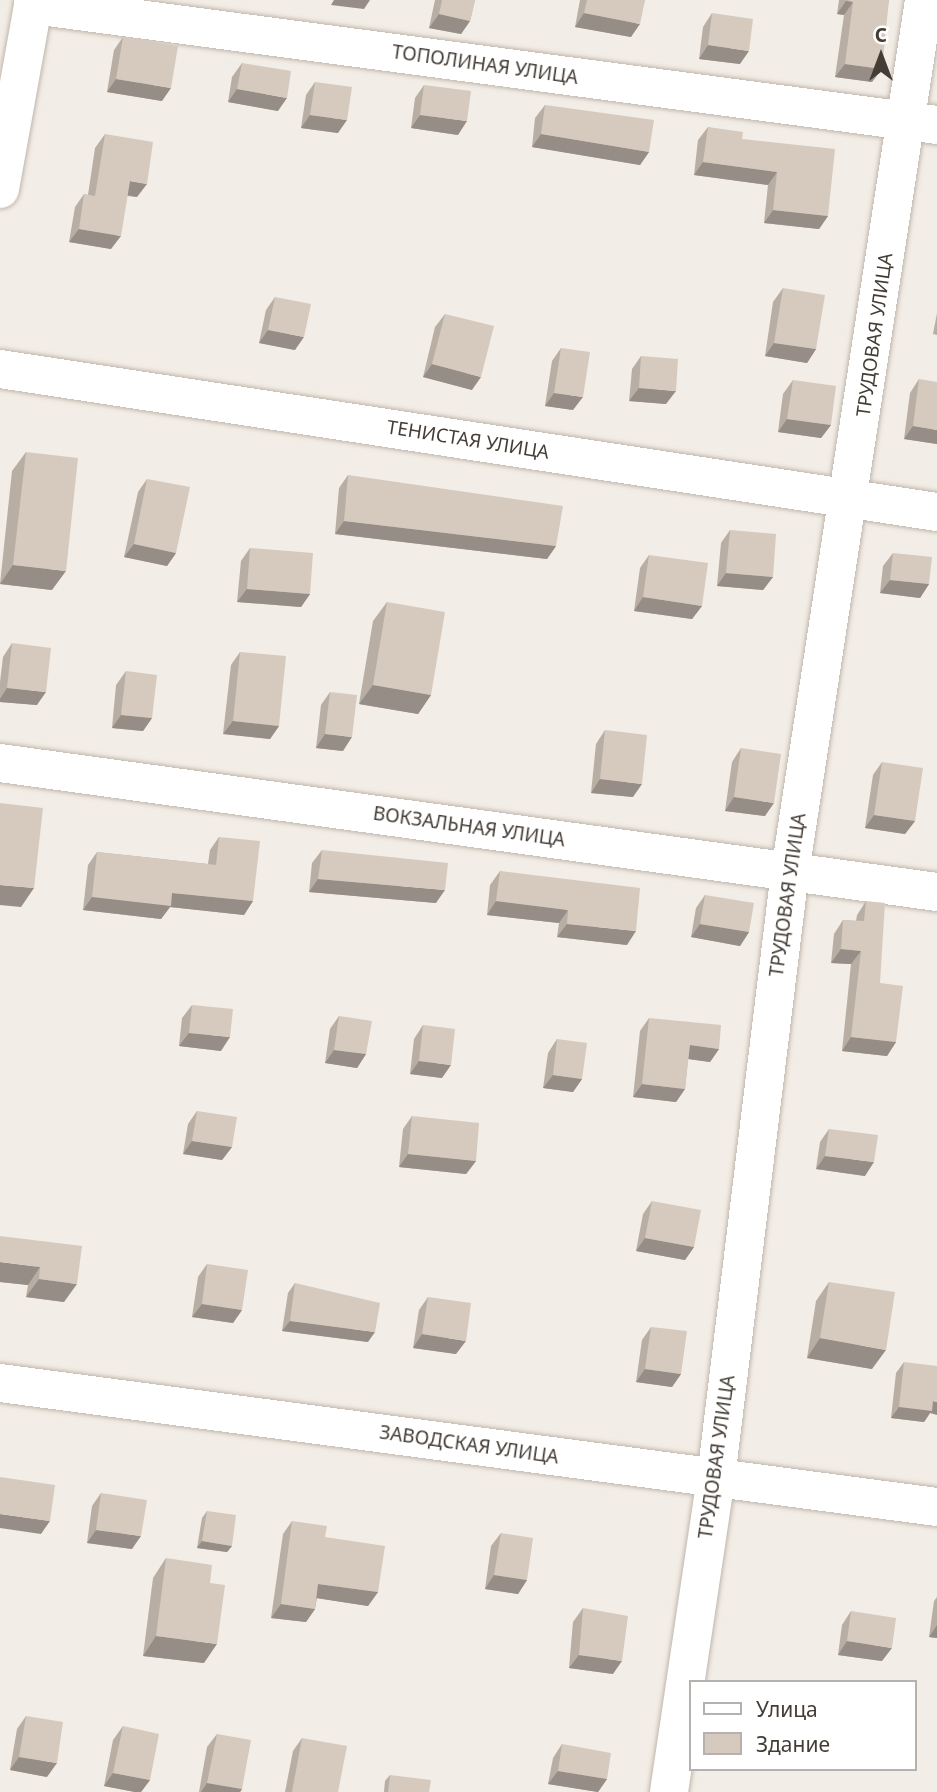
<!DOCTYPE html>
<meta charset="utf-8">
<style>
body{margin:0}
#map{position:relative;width:937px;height:1792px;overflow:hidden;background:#f2ede6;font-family:"Noto Sans",sans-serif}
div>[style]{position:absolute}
.roads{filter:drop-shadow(0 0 2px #c0b6ac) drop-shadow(0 0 2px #c0b6ac)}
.minor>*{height:38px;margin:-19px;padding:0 19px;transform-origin:19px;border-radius:19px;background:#fff}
.wall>*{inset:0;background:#b8aea4}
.shaded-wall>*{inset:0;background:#968d86}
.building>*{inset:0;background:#d6cabf}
span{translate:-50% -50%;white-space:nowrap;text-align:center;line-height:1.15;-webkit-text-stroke:7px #fff;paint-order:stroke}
.street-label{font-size:19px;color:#443d36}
.legend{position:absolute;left:689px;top:1680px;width:228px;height:91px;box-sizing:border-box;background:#fff;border:2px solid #b4b1af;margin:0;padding:9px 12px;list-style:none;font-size:21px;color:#443d36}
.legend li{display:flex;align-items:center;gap:14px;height:35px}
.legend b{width:35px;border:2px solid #b4b1af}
.north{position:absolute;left:846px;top:21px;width:70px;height:70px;-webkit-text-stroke:5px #fff;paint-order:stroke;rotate:0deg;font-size:19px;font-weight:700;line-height:28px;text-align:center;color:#443d36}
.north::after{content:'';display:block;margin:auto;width:24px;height:32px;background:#443d36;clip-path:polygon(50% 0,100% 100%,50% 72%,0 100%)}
</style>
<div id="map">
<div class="roads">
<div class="minor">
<i style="left:33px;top:5px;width:912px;rotate:7.56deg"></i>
<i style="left:0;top:189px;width:192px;rotate:-79.8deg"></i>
<i style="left:0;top:369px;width:948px;rotate:8.68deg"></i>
<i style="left:0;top:763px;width:946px;rotate:7.84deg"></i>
<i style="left:0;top:1383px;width:945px;rotate:7.54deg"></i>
<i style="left:669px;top:1792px;width:317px;rotate:-81.5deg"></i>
<i style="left:716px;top:1478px;width:611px;rotate:-83.04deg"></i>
<i style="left:790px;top:872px;width:882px;rotate:-81.26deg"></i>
</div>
</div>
<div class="wall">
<i style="clip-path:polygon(435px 0,475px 0,470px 21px,461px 34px,429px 28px)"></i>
<i style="clip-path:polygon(580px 0,645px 0,631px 37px,575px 27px)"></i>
<i style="clip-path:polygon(839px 0,889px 0,872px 82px,835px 77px,844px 15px,837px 14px)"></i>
<i style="clip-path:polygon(712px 13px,740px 64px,699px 59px,703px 27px)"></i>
<i style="clip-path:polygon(123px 37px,162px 101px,107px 92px,114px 50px)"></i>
<i style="clip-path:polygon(242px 63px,278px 111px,228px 102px,232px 77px)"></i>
<i style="clip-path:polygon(315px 82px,338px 133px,301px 128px,306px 95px)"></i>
<i style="clip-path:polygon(424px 85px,458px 135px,411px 128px,415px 98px)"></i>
<i style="clip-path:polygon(545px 105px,649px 152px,640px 165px,532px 147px,535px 118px)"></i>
<i style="clip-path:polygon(708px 127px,742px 139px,828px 216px,819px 229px,764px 223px,768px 185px,694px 175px,698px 140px)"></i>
<i style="clip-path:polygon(105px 134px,137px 197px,127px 196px,111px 249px,69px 242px,75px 207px,84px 194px,88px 195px,95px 148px)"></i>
<i style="clip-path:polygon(783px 288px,816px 349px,807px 363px,765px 356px,773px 302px)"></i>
<i style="clip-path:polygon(275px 297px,295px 350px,259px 343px,266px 310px)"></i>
<i style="clip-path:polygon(937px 313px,937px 335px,933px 334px)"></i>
<i style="clip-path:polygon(445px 314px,472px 390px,423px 377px,435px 327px)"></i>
<i style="clip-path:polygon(561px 348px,573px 410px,545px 406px,552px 361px)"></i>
<i style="clip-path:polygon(641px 356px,666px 404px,629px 401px,632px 369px)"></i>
<i style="clip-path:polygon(919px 379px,937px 444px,904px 439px,910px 393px)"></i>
<i style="clip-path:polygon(793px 380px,831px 425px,821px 438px,778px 432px,783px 394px)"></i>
<i style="clip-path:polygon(26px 452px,52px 590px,0 584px,12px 471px)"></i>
<i style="clip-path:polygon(348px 475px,556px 546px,547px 559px,335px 534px,339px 488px)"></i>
<i style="clip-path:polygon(147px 479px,176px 553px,167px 566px,124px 557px,138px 492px)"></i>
<i style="clip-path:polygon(730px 530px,773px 577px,763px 590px,717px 586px,721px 543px)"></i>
<i style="clip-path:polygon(250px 548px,310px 594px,301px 607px,237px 602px,241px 561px)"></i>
<i style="clip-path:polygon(893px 553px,929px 584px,920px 598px,880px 593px,883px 566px)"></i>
<i style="clip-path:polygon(649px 555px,702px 606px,692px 619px,634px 611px,640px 568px)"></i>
<i style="clip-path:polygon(387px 602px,431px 695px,418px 714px,359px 704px,373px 621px)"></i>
<i style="clip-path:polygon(12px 643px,37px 705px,0 702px,0 682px,3px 657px)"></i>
<i style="clip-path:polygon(240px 652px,279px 726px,270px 739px,223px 734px,231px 665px)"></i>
<i style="clip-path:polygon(126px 671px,152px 718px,143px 731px,112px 728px,116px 685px)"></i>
<i style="clip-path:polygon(330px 692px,343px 751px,316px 748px,321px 705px)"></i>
<i style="clip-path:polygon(605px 730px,633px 797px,591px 793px,596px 744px)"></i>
<i style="clip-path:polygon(741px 748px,765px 816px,725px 811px,732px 762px)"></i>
<i style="clip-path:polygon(882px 762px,915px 821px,905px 834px,865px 828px,873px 775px)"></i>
<i style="clip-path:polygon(219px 837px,253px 901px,244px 915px,170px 907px,161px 919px,83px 910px,88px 865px,97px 852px,208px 864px,210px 850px)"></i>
<i style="clip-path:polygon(322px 850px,436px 903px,309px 892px,312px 863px)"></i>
<i style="clip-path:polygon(500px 871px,627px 945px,557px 937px,559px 923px,487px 915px,490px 885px)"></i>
<i style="clip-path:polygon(705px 895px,749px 932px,740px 946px,691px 937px,696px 908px)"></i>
<i style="clip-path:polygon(866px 901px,880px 983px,896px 1042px,887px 1056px,842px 1051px,851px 964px,831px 963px,834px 934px,843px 920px,856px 921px,857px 915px)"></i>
<i style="clip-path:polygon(192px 1005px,221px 1051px,179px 1046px,182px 1018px)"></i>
<i style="clip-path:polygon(339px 1016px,366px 1054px,357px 1068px,325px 1063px,330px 1029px)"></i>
<i style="clip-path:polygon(649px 1018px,719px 1049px,710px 1062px,688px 1059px,685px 1089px,676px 1102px,633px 1097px,640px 1031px)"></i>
<i style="clip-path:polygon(423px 1025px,442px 1078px,410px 1074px,414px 1039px)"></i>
<i style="clip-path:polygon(557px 1039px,582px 1079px,573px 1092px,543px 1088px,548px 1053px)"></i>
<i style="clip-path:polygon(197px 1111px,232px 1147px,222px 1160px,183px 1154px,188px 1124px)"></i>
<i style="clip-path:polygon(412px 1116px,476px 1161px,466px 1174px,399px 1167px,403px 1129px)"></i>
<i style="clip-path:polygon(829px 1129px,865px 1176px,816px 1169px,820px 1142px)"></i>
<i style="clip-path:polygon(652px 1201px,694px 1247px,685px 1260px,636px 1251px,643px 1214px)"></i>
<i style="clip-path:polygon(82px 1246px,64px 1302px,26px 1297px,28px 1285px,0 1282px)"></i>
<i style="clip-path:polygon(207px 1264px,242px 1310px,233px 1323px,192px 1317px,198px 1277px)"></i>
<i style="clip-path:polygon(829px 1282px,872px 1369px,807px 1358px,816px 1301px)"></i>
<i style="clip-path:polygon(295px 1283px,368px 1342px,282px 1331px,288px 1293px)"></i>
<i style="clip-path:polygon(428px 1297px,456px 1354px,413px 1348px,419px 1310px)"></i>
<i style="clip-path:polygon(651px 1327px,681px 1374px,672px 1387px,636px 1382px,642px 1340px)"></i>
<i style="clip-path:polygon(904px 1362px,930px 1413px,924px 1422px,891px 1418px,896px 1373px)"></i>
<i style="clip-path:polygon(101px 1493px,132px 1549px,87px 1543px,92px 1506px)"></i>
<i style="clip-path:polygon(207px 1511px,232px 1546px,227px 1552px,197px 1548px,202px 1518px)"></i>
<i style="clip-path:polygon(292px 1521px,325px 1537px,378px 1592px,368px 1606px,317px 1598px,315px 1609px,306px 1622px,271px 1618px,283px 1534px)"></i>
<i style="clip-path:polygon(501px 1533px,527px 1580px,518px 1594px,485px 1589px,491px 1546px)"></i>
<i style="clip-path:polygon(166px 1558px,204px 1663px,143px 1656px,153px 1578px)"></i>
<i style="clip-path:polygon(937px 1597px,937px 1638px,929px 1637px,934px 1601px)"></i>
<i style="clip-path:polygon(583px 1608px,613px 1674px,569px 1668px,573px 1622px)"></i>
<i style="clip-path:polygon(851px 1611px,882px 1661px,838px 1655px,842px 1625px)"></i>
<i style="clip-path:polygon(26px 1716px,47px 1777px,10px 1770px,17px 1729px)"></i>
<i style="clip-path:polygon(123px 1726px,150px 1780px,141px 1792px,135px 1792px,104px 1786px,113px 1740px)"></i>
<i style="clip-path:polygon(217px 1734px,242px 1789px,240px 1792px,199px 1792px,207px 1747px)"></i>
<i style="clip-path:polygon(302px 1738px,338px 1792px,285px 1792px,293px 1751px)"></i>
<i style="clip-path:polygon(562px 1744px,607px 1779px,598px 1792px,548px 1784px,553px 1758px)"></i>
<i style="clip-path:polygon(390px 1775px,429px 1792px,384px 1792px,385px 1781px)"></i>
</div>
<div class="shaded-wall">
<i style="clip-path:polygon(334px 0,370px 0,364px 9px,331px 5px)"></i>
<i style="clip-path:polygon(846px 1px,853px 2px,844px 15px,837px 14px)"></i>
<i style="clip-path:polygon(584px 13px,640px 24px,631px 37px,575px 27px)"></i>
<i style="clip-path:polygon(439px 14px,470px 21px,461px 34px,429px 28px)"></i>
<i style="clip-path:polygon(708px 45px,749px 51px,740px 64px,699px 59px)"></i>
<i style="clip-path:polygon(845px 64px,882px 69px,872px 82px,835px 77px)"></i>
<i style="clip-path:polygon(116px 79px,171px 88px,162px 101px,107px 92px)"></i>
<i style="clip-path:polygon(237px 89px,287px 98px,278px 111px,228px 102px)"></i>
<i style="clip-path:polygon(310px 115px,347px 120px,338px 133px,301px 128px)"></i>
<i style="clip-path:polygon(420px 115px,467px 121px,458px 135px,411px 128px)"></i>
<i style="clip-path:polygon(541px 134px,649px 152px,640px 165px,532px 147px)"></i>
<i style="clip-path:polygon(703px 162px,777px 172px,768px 185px,694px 175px)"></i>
<i style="clip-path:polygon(130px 181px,147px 184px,137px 197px,121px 194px)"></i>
<i style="clip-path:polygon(773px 210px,828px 216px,819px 229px,764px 223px)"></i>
<i style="clip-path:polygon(79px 229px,121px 236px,111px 249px,69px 242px)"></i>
<i style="clip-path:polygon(268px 330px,304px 337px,295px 350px,259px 343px)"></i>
<i style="clip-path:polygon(774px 343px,816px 349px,807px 363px,765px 356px)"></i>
<i style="clip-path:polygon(432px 364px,481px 377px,472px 390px,423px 377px)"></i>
<i style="clip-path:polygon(639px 388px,676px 391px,666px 404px,629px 401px)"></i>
<i style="clip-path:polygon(554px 393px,583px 397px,573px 410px,545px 406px)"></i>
<i style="clip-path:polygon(787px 419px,831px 425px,821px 438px,778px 432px)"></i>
<i style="clip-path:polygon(913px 426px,937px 430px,937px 444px,904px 439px)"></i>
<i style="clip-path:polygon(344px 521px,556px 546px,547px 559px,335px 534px)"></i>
<i style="clip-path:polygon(134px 544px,176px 553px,167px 566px,124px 557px)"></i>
<i style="clip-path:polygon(13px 565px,66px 571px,52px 590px,0 584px)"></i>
<i style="clip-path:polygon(726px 573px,773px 577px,763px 590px,717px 586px)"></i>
<i style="clip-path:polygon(890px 580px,929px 584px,920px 598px,880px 593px)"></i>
<i style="clip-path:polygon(247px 589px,310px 594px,301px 607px,237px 602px)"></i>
<i style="clip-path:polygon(643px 597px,702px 606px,692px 619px,634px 611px)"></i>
<i style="clip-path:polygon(373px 685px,431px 695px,418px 714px,359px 704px)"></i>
<i style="clip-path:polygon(7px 688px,46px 692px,37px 705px,0 702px,0 699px)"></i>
<i style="clip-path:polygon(121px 715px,152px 718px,143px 731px,112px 728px)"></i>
<i style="clip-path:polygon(233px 721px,279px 726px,270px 739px,223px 734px)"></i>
<i style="clip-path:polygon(325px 734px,352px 737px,343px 751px,316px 748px)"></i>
<i style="clip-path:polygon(600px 779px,642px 784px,633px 797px,591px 793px)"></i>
<i style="clip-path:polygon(734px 797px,774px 803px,765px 816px,725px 811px)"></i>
<i style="clip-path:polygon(874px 815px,915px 821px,905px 834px,865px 828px)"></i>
<i style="clip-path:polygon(318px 879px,445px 890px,436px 903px,309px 892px)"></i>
<i style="clip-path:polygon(0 885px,34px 888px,21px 907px,0 905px)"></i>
<i style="clip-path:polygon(172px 893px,253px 901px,244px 915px,170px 907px,161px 919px,83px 910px,92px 897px)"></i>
<i style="clip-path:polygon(496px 901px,568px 910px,559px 923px,487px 915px)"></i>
<i style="clip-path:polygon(567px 924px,636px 931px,627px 945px,557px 937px)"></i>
<i style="clip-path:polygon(700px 924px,749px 932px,740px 946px,691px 937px)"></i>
<i style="clip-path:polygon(841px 949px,861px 951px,851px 964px,831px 963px)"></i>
<i style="clip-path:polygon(189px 1033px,230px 1037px,221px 1051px,179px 1046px)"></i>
<i style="clip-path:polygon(851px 1037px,896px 1042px,887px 1056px,842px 1051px)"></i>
<i style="clip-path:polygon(690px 1045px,719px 1049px,710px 1062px,681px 1058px)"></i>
<i style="clip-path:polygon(334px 1050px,366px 1054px,357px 1068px,325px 1063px)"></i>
<i style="clip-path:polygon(419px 1061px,451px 1065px,442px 1078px,410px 1074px)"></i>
<i style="clip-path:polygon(553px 1075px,582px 1079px,573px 1092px,543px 1088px)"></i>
<i style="clip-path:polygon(642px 1084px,685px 1089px,676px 1102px,633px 1097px)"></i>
<i style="clip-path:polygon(192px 1141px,232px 1147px,222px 1160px,183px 1154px)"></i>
<i style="clip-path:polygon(408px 1154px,476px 1161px,466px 1174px,399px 1167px)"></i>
<i style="clip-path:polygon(825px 1156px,874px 1162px,865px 1176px,816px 1169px)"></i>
<i style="clip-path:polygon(645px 1238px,694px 1247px,685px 1260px,636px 1251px)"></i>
<i style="clip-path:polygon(0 1262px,40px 1267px,28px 1285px,0 1282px)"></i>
<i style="clip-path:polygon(39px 1279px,77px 1284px,64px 1302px,26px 1297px)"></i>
<i style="clip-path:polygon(202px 1304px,242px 1310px,233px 1323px,192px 1317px)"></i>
<i style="clip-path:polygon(290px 1321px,375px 1332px,368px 1342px,282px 1331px)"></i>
<i style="clip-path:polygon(422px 1334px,466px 1341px,456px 1354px,413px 1348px)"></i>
<i style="clip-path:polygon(820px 1338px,886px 1350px,872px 1369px,807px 1358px)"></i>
<i style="clip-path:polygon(645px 1369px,681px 1374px,672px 1387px,636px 1382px)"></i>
<i style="clip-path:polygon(933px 1401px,937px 1402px,937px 1415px,930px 1413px,924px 1422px,891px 1418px,899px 1407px)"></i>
<i style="clip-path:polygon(0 1514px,50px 1521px,41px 1534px,0 1528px)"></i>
<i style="clip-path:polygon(96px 1530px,141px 1536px,132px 1549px,87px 1543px)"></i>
<i style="clip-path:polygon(202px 1541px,232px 1546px,227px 1552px,197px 1548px)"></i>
<i style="clip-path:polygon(494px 1575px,527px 1580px,518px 1594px,485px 1589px)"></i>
<i style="clip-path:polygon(318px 1584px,378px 1592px,368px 1606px,309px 1597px)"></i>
<i style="clip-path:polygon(281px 1604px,315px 1609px,306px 1622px,271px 1618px)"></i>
<i style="clip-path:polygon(937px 1625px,937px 1638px,929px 1637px)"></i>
<i style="clip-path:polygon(156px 1636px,217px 1644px,204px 1663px,143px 1656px)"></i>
<i style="clip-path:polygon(847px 1641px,892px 1648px,882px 1661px,838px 1655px)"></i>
<i style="clip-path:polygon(579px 1655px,622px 1661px,613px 1674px,569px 1668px)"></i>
<i style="clip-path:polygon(19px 1757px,57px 1763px,47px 1777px,10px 1770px)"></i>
<i style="clip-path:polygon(558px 1771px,607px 1779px,598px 1792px,548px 1784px)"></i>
<i style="clip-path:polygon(113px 1773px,150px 1780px,141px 1792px,135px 1792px,104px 1786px)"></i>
<i style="clip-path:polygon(207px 1783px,242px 1789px,240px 1792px,201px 1792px)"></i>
</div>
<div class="building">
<i style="clip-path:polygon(442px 0,475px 0,470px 21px,439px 14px)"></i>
<i style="clip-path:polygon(587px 0,645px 0,640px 24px,584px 13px)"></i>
<i style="clip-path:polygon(846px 0,889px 0,882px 69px,845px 64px,853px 2px)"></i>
<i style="clip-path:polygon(712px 13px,753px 19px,749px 51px,708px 45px)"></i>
<i style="clip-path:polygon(123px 37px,178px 46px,171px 88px,116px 79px)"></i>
<i style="clip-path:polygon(242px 63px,291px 71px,287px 98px,237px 89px)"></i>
<i style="clip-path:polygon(315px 82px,352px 87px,347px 120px,310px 115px)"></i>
<i style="clip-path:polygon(424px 85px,471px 91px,467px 121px,420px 115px)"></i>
<i style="clip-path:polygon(545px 105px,654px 120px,649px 152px,541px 134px)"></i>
<i style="clip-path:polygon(708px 127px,743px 132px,742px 139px,835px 149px,828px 216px,773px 210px,777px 172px,703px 162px)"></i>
<i style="clip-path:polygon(105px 134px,153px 142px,147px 184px,130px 181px,121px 236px,79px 229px,84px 194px,95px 196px)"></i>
<i style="clip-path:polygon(783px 288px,825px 295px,816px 349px,774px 343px)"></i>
<i style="clip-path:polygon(275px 297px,311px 304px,304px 337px,268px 330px)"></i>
<i style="clip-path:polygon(445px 314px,494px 326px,481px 377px,432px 364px)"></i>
<i style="clip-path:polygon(561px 348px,590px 352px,583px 397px,554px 393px)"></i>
<i style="clip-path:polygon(641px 356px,678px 359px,676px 391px,639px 388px)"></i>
<i style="clip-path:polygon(919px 379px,937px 382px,937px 430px,913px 426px)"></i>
<i style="clip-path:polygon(793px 380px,836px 386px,831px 425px,787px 419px)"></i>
<i style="clip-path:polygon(26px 452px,78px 458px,66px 571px,13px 565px)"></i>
<i style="clip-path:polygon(348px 475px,563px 506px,556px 546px,344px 521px)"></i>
<i style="clip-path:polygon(147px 479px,190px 487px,176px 553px,134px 544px)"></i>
<i style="clip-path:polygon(730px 530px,776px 534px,773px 577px,726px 573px)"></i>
<i style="clip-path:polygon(250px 548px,313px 553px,310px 594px,247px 589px)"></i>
<i style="clip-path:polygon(893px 553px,932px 557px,929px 584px,890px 580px)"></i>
<i style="clip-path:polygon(649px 555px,708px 563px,702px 606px,643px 597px)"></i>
<i style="clip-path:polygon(387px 602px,445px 612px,431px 695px,373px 685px)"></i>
<i style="clip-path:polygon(12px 643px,51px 648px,46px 692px,7px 688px)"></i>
<i style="clip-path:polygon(240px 652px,286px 656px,279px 726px,233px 721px)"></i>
<i style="clip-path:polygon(126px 671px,157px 675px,152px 718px,121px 715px)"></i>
<i style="clip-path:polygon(330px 692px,357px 695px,352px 737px,325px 734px)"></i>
<i style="clip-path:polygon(605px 730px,647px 735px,642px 784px,600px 779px)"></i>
<i style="clip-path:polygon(741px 748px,781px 754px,774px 803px,734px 797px)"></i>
<i style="clip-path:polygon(882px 762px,923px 768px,915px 821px,874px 815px)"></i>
<i style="clip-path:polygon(0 803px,43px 808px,34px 888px,0 885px)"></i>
<i style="clip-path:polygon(219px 837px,260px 841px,253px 901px,172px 893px,171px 906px,92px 897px,97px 852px,216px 865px)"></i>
<i style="clip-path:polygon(322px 850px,448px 863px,445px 890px,318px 879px)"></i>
<i style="clip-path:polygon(500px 871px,640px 888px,636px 931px,567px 924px,568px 910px,496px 901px)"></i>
<i style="clip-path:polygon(705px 895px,754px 903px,749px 932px,700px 924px)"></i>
<i style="clip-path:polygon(866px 901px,885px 903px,880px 983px,903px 986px,896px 1042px,851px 1037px,861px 951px,841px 949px,843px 920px,864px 921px)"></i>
<i style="clip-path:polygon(192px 1005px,233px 1009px,230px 1037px,189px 1033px)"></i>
<i style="clip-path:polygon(339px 1016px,372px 1021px,366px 1054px,334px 1050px)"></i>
<i style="clip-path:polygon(649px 1018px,721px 1025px,719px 1049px,690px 1045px,685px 1089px,642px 1084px)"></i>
<i style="clip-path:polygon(423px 1025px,455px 1029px,451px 1065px,419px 1061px)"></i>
<i style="clip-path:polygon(557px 1039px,587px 1043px,582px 1079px,553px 1075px)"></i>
<i style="clip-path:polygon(197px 1111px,237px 1117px,232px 1147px,192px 1141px)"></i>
<i style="clip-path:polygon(412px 1116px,479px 1123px,476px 1161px,408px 1154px)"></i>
<i style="clip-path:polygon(829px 1129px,878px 1135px,874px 1162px,825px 1156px)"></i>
<i style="clip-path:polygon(652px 1201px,701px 1210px,694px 1247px,645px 1238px)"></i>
<i style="clip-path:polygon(0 1236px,82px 1246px,77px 1284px,39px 1279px,40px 1267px,0 1262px)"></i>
<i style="clip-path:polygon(207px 1264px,248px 1270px,242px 1310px,202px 1304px)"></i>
<i style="clip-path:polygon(829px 1282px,895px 1292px,886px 1350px,820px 1338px)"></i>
<i style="clip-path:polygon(295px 1283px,380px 1303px,375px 1332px,290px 1321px)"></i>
<i style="clip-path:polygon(428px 1297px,471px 1303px,466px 1341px,422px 1334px)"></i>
<i style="clip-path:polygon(651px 1327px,687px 1331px,681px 1374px,645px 1369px)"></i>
<i style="clip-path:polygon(904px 1362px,937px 1366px,937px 1402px,933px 1401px,932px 1411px,899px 1407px)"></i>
<i style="clip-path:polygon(0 1477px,55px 1485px,50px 1521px,0 1514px)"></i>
<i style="clip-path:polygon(101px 1493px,147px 1500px,141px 1536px,96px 1530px)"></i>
<i style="clip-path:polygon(207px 1511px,236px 1515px,232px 1546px,202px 1541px)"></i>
<i style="clip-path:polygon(292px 1521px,327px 1526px,325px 1537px,385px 1546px,378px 1592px,318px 1584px,315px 1609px,281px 1604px)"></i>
<i style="clip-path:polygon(501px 1533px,533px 1538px,527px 1580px,494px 1575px)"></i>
<i style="clip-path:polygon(166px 1558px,212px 1565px,210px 1583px,225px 1585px,217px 1644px,156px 1636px)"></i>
<i style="clip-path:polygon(583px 1608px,628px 1616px,622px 1661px,579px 1655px)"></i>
<i style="clip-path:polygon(851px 1611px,896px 1618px,892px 1648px,847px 1641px)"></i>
<i style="clip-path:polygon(26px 1716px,63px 1722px,57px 1763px,19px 1757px)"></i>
<i style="clip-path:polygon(123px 1726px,159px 1734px,150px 1780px,113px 1773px)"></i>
<i style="clip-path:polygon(217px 1734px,251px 1740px,242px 1789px,207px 1783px)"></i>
<i style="clip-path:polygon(302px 1738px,347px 1746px,338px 1792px,292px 1792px)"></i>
<i style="clip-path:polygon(562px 1744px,611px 1753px,607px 1779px,558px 1771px)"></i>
<i style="clip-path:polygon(390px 1775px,431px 1780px,429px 1792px,388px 1792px)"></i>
</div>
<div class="street-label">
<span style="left:485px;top:65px;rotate:8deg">ТОПОЛИНАЯ УЛИЦА</span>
<span style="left:875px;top:335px;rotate:-82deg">ТРУДОВАЯ УЛИЦА</span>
<span style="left:468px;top:440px;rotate:9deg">ТЕНИСТАЯ УЛИЦА</span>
<span style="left:469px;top:827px;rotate:8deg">ВОКЗАЛЬНАЯ УЛИЦА</span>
<span style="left:788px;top:895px;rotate:-82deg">ТРУДОВАЯ УЛИЦА</span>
<span style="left:469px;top:1445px;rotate:8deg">ЗАВОДСКАЯ УЛИЦА</span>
<span style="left:717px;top:1457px;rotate:-82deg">ТРУДОВАЯ УЛИЦА</span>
</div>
<ul class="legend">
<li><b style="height:9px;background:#fff"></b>Улица</li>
<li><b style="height:19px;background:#d6cabf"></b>Здание</li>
</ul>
<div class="north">С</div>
</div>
